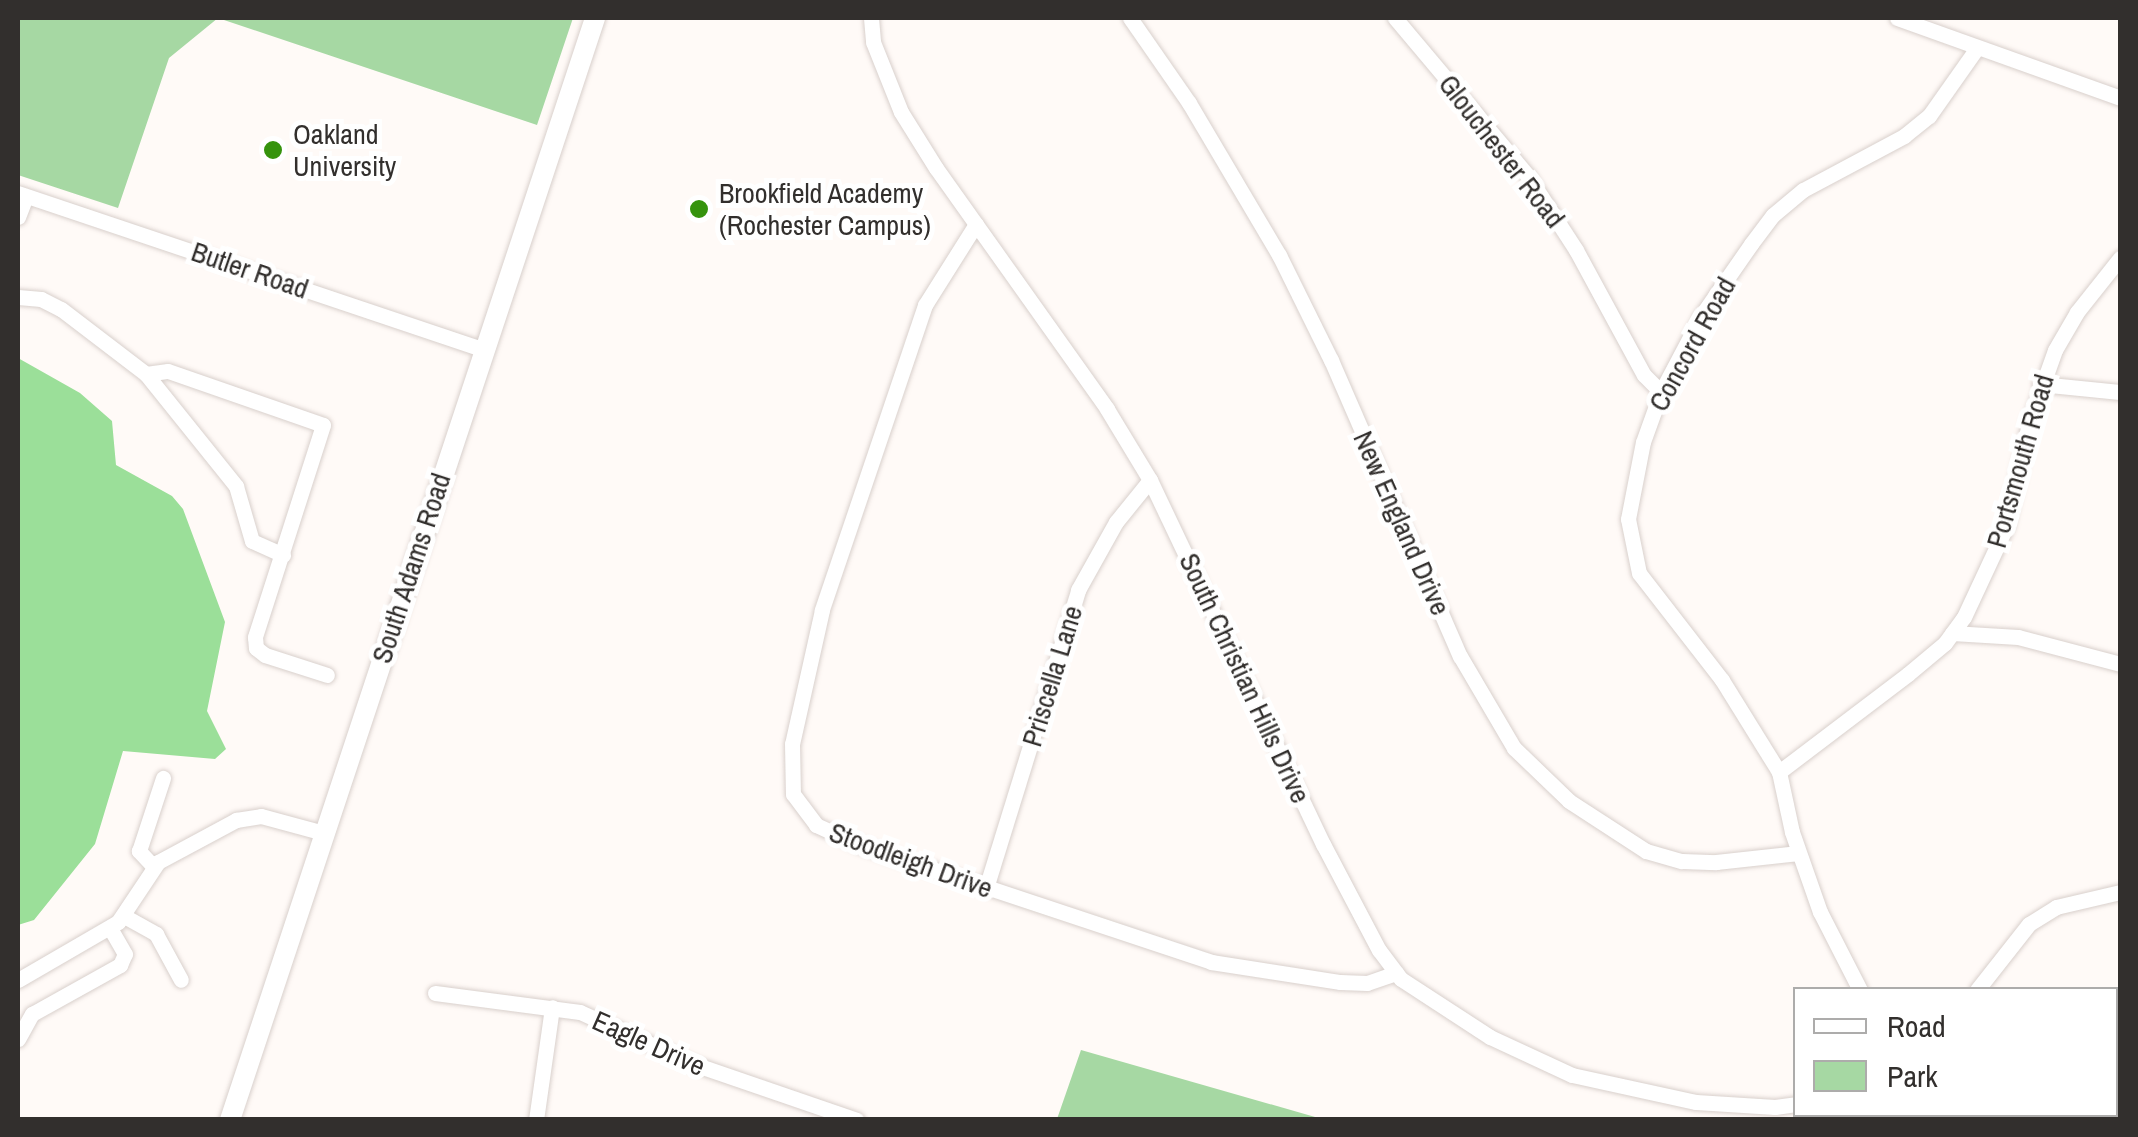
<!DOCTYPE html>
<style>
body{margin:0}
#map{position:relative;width:2138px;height:1137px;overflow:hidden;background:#fffaf7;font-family:"Archivo Narrow",sans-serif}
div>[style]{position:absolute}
.green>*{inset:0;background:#a6d8a3}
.forest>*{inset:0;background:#9bdf99}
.roads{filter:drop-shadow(0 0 2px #d9d0cc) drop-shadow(0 0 2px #d9d0cc)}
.minor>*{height:15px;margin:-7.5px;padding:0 7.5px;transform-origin:7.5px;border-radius:7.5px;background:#fff}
.major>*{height:20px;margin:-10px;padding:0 10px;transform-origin:10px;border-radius:10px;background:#fff}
.dots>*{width:28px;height:28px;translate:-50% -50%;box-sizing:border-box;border:5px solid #fff;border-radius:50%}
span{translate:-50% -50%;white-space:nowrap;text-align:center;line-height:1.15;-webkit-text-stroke:10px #fff;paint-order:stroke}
.poi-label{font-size:28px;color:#322f2d}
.left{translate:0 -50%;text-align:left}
.street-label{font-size:28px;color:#322f2d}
.frame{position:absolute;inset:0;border:20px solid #322f2d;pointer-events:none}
.legend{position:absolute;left:1793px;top:987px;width:325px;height:130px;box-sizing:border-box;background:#fff;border:2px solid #adacab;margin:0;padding:12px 18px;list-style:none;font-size:30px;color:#322f2d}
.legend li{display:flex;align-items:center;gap:20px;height:50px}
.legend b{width:50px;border:2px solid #adacab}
</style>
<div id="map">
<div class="green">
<i style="clip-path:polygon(18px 18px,573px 18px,537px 125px,218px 18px,169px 58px,118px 208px,18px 175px)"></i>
<i style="clip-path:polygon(1081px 1050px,1322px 1119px,1057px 1119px)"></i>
</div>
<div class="forest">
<i style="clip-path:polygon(18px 358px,80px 393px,112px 421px,116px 465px,172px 496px,183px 509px,225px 622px,207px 711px,226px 749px,215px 759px,123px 751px,95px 844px,34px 920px,18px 925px)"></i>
</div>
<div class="roads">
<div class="minor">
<i style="left:871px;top:18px;width:24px;rotate:85deg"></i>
<i style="left:873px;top:42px;width:75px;rotate:68.2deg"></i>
<i style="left:901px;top:112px;width:66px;rotate:58deg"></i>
<i style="left:936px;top:168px;width:296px;rotate:54.6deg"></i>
<i style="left:1107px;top:409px;width:83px;rotate:58.8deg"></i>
<i style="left:1150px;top:480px;width:403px;rotate:64.6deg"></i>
<i style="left:1323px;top:844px;width:120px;rotate:62.2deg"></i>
<i style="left:1379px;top:950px;width:36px;rotate:53deg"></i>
<i style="left:1401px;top:979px;width:106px;rotate:33.1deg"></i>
<i style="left:1490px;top:1037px;width:90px;rotate:24.9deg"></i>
<i style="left:1572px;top:1075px;width:127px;rotate:12.3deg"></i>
<i style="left:1696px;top:1102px;width:79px;rotate:3.6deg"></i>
<i style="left:1775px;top:1107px;width:21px;rotate:-8deg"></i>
<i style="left:1130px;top:18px;width:103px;rotate:55.2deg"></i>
<i style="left:1189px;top:103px;width:177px;rotate:59.4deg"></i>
<i style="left:1279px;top:255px;width:117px;rotate:63.7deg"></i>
<i style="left:1331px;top:360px;width:323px;rotate:66.5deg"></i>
<i style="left:1460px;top:656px;width:107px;rotate:59.6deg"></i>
<i style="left:1514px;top:748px;width:76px;rotate:43.9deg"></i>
<i style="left:1569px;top:801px;width:92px;rotate:33deg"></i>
<i style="left:1646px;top:851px;width:37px;rotate:16deg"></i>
<i style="left:1682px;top:861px;width:34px;rotate:2deg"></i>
<i style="left:1716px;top:862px;width:83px;rotate:-6.2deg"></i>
<i style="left:1395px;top:18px;width:207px;rotate:49.9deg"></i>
<i style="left:1528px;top:176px;width:88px;rotate:57deg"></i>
<i style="left:1576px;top:250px;width:142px;rotate:61.5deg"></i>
<i style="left:1644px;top:375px;width:24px;rotate:45deg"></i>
<i style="left:1897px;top:18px;width:237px;rotate:19.7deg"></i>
<i style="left:18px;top:193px;width:489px;rotate:18.6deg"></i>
<i style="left:18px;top:217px;width:22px;rotate:-69deg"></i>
<i style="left:976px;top:224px;width:96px;rotate:122.2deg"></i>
<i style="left:925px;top:305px;width:322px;rotate:108.7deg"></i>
<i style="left:822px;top:610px;width:137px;rotate:102.6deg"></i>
<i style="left:792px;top:744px;width:50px;rotate:88.9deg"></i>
<i style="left:793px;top:794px;width:39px;rotate:53deg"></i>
<i style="left:816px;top:825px;width:48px;rotate:24.4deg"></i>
<i style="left:860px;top:845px;width:370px;rotate:18.4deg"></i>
<i style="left:1211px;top:962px;width:131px;rotate:8.8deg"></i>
<i style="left:1340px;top:982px;width:27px;rotate:2deg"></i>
<i style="left:1367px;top:983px;width:31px;rotate:-19deg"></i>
<i style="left:18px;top:297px;width:23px;rotate:5deg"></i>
<i style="left:41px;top:299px;width:22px;rotate:27deg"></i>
<i style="left:61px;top:309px;width:107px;rotate:37.4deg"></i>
<i style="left:146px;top:374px;width:144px;rotate:51.2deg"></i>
<i style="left:236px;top:486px;width:57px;rotate:73.8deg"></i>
<i style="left:252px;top:541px;width:34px;rotate:24deg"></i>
<i style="left:146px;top:374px;width:22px;rotate:-8deg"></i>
<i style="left:168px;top:371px;width:164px;rotate:19.2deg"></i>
<i style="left:323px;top:425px;width:223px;rotate:107.8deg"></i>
<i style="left:255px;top:637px;width:11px;rotate:85deg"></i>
<i style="left:256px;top:648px;width:11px;rotate:38deg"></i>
<i style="left:265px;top:655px;width:65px;rotate:17.9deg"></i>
<i style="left:2040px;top:384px;width:80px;rotate:5.7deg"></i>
<i style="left:1952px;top:633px;width:66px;rotate:3.5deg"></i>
<i style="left:2018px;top:637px;width:106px;rotate:14.8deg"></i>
<i style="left:1779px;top:772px;width:162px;rotate:-37.2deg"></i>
<i style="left:1908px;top:674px;width:48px;rotate:-40deg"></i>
<i style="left:1945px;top:643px;width:32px;rotate:-54deg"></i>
<i style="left:1964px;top:617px;width:99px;rotate:-65deg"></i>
<i style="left:2006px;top:527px;width:107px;rotate:-77.5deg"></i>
<i style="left:2029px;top:423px;width:77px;rotate:-70.4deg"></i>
<i style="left:2055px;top:350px;width:44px;rotate:-59.9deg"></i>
<i style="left:2077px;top:312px;width:69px;rotate:-51.5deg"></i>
<i style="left:153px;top:866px;width:21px;rotate:-133deg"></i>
<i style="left:139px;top:851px;width:77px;rotate:-71.8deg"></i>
<i style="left:986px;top:888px;width:312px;rotate:-72.8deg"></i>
<i style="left:1078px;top:590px;width:78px;rotate:-60.8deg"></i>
<i style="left:1116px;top:522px;width:54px;rotate:-51deg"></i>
<i style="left:124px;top:916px;width:37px;rotate:29deg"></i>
<i style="left:156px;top:934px;width:52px;rotate:61.5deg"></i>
<i style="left:18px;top:980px;width:116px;rotate:-30.1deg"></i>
<i style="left:118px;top:922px;width:72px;rotate:-56.3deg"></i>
<i style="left:158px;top:862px;width:89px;rotate:-28.3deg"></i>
<i style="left:236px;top:820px;width:25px;rotate:-9deg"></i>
<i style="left:261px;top:816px;width:65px;rotate:15.1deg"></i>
<i style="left:1860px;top:990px;width:88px;rotate:-117.1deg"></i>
<i style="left:1820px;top:912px;width:85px;rotate:-109.3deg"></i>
<i style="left:1792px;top:832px;width:61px;rotate:-102.2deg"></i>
<i style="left:1779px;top:772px;width:108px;rotate:-121.8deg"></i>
<i style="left:1722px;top:680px;width:135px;rotate:-127.8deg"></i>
<i style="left:1639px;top:573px;width:55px;rotate:-101.5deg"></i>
<i style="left:1628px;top:519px;width:78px;rotate:-79deg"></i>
<i style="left:1643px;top:442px;width:53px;rotate:-70.2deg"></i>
<i style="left:1661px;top:392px;width:86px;rotate:-62.2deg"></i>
<i style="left:1701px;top:316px;width:88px;rotate:-55.2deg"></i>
<i style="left:1751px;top:244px;width:36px;rotate:-53deg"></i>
<i style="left:1773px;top:215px;width:39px;rotate:-40deg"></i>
<i style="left:1803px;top:190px;width:115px;rotate:-28.1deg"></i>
<i style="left:1904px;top:136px;width:32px;rotate:-39deg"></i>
<i style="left:1929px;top:116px;width:83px;rotate:-54.8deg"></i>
<i style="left:1977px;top:990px;width:84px;rotate:-51.8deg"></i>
<i style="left:2029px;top:924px;width:32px;rotate:-32deg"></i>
<i style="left:2056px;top:907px;width:66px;rotate:-13.2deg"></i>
<i style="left:435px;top:993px;width:146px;rotate:7.5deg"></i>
<i style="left:580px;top:1012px;width:125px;rotate:24.5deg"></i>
<i style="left:694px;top:1064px;width:172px;rotate:19deg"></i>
<i style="left:18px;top:1039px;width:29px;rotate:-61deg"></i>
<i style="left:32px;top:1014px;width:101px;rotate:-29.1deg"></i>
<i style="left:120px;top:965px;width:12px;rotate:-66deg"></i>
<i style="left:125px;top:954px;width:30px;rotate:-120deg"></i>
<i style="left:1960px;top:1114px;width:8px;rotate:45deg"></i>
<i style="left:536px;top:1120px;width:114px;rotate:-81.9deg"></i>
</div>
<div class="major">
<i style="left:230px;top:1120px;width:1161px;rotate:-71.67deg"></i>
</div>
</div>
<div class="dots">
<i style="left:273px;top:150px;background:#36930d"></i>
<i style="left:699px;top:209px;background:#36930d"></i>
</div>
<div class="poi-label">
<span class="left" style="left:293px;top:150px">Oakland<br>University</span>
<span class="left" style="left:719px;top:209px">Brookfield Academy<br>(Rochester Campus)</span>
</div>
<div class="street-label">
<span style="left:1502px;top:151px;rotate:52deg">Glouchester Road</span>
<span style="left:250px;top:270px;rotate:19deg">Butler Road</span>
<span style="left:1692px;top:344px;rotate:-61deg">Concord Road</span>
<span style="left:2020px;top:461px;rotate:-74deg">Portsmouth Road</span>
<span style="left:1402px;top:523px;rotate:66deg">New England Drive</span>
<span style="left:411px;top:568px;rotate:-72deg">South Adams Road</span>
<span style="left:1052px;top:676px;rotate:-73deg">Priscella Lane</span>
<span style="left:1245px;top:678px;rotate:65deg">South Christian Hills Drive</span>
<span style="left:911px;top:860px;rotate:20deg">Stoodleigh Drive</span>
<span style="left:649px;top:1043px;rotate:24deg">Eagle Drive</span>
</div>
<div class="frame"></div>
<ul class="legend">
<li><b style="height:12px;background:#fff"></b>Road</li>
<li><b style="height:28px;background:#a6d8a3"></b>Park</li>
</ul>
</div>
